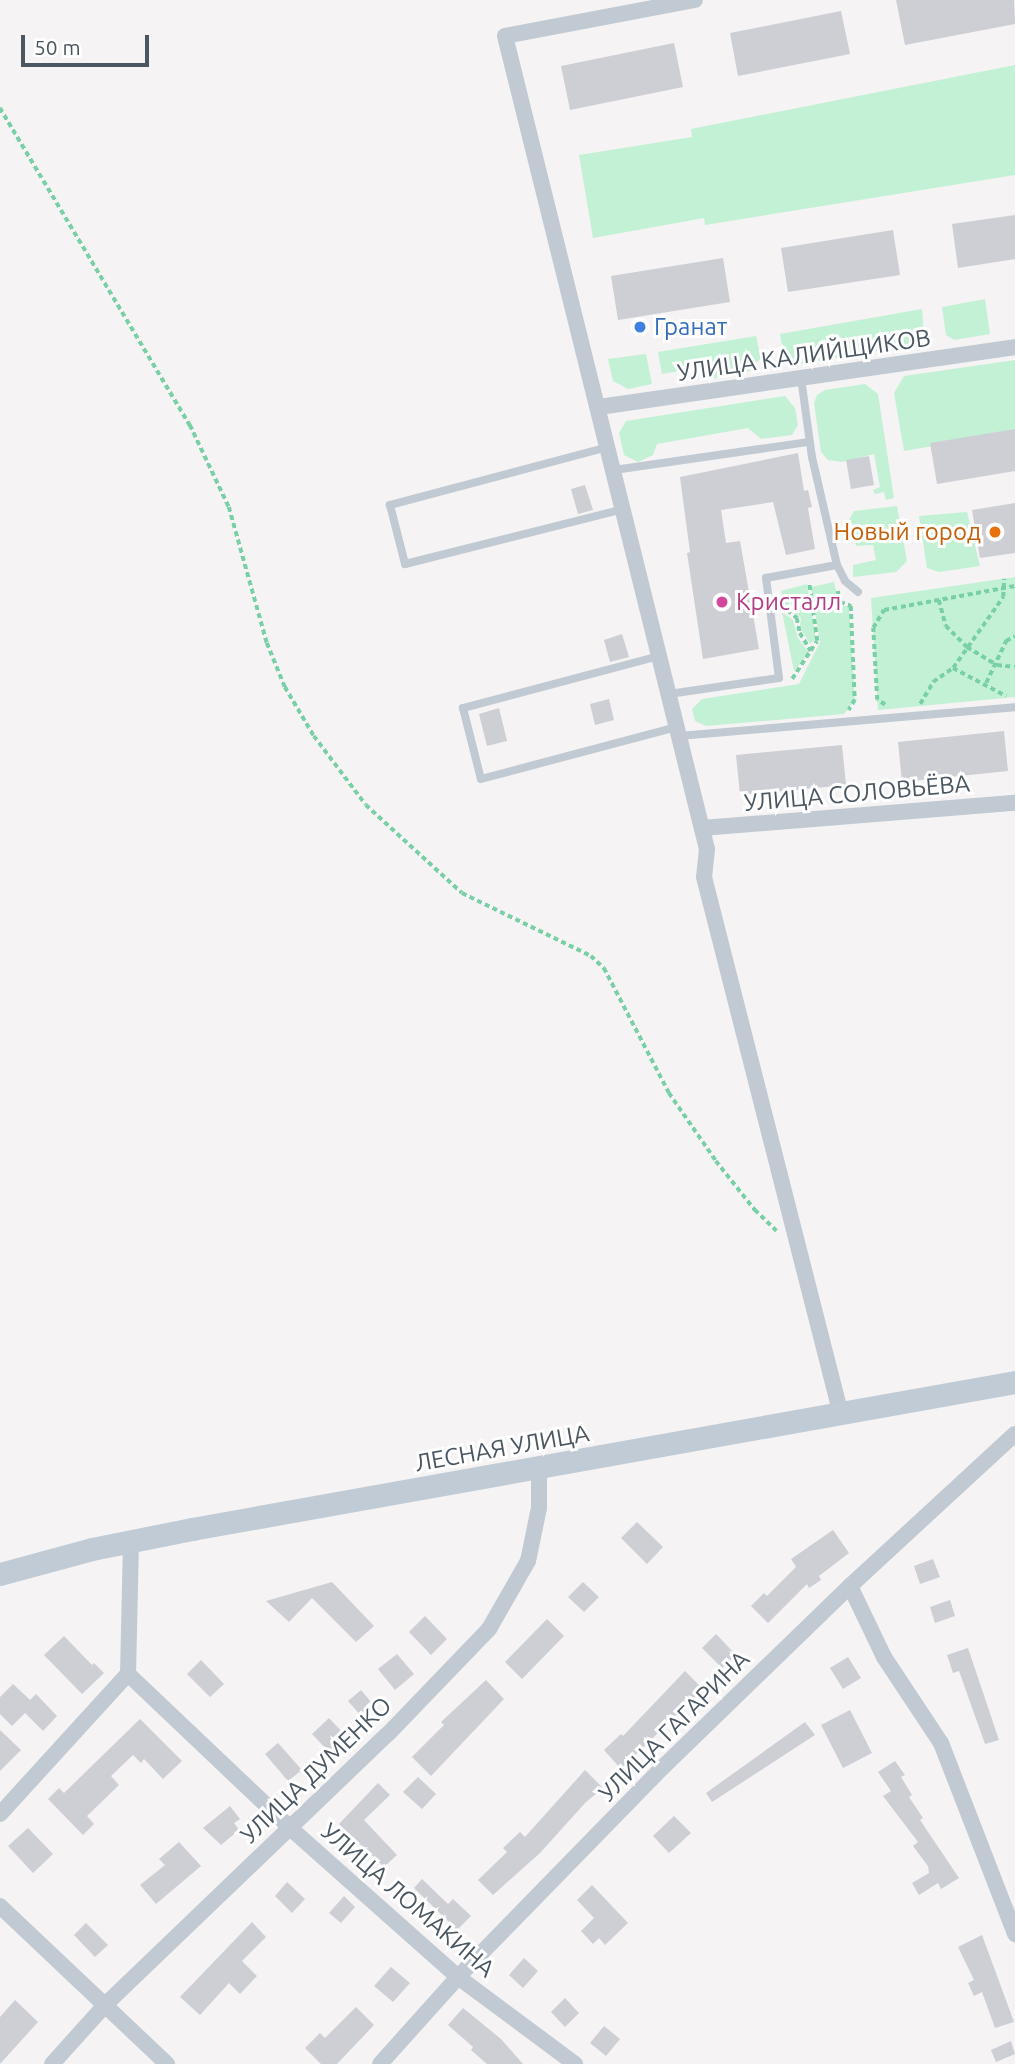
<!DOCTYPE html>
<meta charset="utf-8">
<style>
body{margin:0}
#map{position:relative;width:1015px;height:2064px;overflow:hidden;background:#f5f3f3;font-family:Ubuntu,sans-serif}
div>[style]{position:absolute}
.green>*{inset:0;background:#c3f1d5}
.building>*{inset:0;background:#cdcfd5}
.path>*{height:3.5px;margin-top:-1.75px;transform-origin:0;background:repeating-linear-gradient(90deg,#7ad0a6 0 5px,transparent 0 8.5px)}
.lane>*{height:8px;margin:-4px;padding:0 4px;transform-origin:4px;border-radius:4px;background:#c1cad2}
.street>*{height:16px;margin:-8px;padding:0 8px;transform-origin:8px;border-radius:8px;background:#c1cad2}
.secondary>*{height:23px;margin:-11.5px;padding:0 11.5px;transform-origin:11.5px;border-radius:11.5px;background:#c1cbd6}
.dots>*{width:19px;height:19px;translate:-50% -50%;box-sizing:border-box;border:4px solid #fff;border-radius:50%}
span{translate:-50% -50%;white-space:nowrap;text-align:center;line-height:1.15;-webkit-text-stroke:6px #fff;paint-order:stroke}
.shop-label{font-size:24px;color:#366cbe}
.left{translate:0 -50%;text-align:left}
.street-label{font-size:24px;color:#4a5661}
.food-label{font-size:24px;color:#c56008}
.right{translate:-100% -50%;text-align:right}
.hotel-label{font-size:24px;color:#b23c85}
.scale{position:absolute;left:21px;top:35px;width:128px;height:32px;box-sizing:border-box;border:4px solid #4a5661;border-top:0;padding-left:9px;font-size:21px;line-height:24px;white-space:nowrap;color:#4a5661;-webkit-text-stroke:5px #fff;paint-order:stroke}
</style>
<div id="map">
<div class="green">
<i style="clip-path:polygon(1015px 65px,1015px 175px,705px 225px,704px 218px,593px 238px,579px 155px,692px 137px,691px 129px)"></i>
<i style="clip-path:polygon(985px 299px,990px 334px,954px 340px,946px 335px,942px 307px)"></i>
<i style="clip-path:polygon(922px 309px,924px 336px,920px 344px,798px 364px,784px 355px,780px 334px)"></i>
<i style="clip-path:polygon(756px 336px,761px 358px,750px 371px,711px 379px,708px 366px,662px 374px,658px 352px)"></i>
<i style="clip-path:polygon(646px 354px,652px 384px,628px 389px,613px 381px,608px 359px)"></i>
<i style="clip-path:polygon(1015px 360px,1015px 432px,904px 451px,894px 393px,904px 376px)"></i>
<i style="clip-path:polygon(865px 384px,878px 394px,894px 498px,886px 500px,884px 492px,875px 494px,873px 490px,880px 487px,874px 454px,842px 462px,828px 460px,821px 452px,814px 403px,817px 395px,825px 390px)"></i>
<i style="clip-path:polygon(785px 396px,795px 408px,798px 425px,792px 435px,761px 439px,748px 428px,657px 444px,653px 455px,638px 462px,624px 455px,619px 433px,626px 421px)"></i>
<i style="clip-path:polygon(897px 506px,907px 561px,896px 572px,853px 577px,853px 565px,876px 560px,873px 545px,856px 546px,853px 524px,848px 522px,854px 511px)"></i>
<i style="clip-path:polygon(967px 512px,980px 566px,939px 572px,927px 568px,919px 516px)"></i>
<i style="clip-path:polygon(1015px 577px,1015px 697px,878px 710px,871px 598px)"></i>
<i style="clip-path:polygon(834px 582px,839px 605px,849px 607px,855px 700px,844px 714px,706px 726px,695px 721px,692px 709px,702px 699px,799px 684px,820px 642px,811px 587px)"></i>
<i style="clip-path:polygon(807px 584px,816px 639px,810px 644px,800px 627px,801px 618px,784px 604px,781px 591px)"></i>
<i style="clip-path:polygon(782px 612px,793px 620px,798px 638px,809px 653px,794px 671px)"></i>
</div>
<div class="building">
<i style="clip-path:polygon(896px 0,1014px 0,1015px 24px,905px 45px)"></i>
<i style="clip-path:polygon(841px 11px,850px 54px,738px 76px,730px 33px)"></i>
<i style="clip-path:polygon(674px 43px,683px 87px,570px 110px,561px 66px)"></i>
<i style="clip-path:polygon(1015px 215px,1015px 259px,958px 268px,952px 224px)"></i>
<i style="clip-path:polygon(893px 230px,900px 275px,788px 292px,781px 248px)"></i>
<i style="clip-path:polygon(723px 258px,730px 302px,618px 320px,611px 276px)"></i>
<i style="clip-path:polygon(1015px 429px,1015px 471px,937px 484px,930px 443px)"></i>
<i style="clip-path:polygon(798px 453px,804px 491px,808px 490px,812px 507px,808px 508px,815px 549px,786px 555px,773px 502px,721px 510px,726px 543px,740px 541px,759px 649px,703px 659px,687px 553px,690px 552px,680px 477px)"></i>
<i style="clip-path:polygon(869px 456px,874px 485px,851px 489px,846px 460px)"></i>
<i style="clip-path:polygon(585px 485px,593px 510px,578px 514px,571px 489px)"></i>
<i style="clip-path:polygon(1015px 503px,1015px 553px,980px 558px,972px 510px)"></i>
<i style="clip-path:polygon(622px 634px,629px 657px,610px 662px,604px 640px)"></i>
<i style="clip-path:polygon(609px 699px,614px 720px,595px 725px,590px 704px)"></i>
<i style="clip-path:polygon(499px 708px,507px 741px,487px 746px,479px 714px)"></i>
<i style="clip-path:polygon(1004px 731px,1008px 771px,902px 782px,898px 742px)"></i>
<i style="clip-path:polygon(842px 745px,846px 785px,740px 795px,736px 755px)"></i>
<i style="clip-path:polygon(637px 1522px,663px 1547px,647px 1564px,621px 1538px)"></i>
<i style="clip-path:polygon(833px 1530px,849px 1553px,819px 1576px,821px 1580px,809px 1588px,807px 1584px,768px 1623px,751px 1606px,764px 1593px,767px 1596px,796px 1567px,791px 1559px)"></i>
<i style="clip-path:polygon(933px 1559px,940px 1577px,920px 1584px,914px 1566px)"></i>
<i style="clip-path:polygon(332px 1582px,374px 1626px,356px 1642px,312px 1598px,289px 1622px,266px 1601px)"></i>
<i style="clip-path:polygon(583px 1582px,599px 1597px,584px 1612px,568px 1597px)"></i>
<i style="clip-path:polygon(950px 1600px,955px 1616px,935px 1623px,930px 1607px)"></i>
<i style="clip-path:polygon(425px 1616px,447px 1639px,431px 1655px,409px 1632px)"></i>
<i style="clip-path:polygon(547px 1619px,564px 1636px,522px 1679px,505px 1662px)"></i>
<i style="clip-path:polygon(716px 1634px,736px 1655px,722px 1668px,702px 1648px)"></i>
<i style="clip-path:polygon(64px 1636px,92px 1665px,94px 1663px,104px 1673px,82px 1694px,44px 1655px)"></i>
<i style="clip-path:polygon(968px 1648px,999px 1740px,985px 1744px,959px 1671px,953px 1673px,947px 1655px)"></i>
<i style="clip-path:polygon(397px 1654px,414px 1674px,395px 1690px,378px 1669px)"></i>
<i style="clip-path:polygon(848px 1657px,861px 1678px,843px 1689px,830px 1668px)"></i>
<i style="clip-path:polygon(201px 1660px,224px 1684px,210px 1697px,187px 1674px)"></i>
<i style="clip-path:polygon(685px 1671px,703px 1689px,621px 1769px,604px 1750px,621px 1734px,623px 1736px)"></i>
<i style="clip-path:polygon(486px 1680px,504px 1699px,431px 1776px,412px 1757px,444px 1725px,441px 1722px)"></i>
<i style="clip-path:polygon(13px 1684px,30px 1700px,36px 1694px,57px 1716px,43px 1731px,25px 1713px,12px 1726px,0 1714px,0 1697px)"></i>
<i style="clip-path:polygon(361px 1690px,376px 1708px,363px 1718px,348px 1701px)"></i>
<i style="clip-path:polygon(850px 1710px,872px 1753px,843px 1768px,821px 1725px)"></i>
<i style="clip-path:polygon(329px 1718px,347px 1737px,330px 1753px,312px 1734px)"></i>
<i style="clip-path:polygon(140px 1719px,182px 1761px,163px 1779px,144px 1759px,141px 1763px,133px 1755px,111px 1776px,119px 1785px,87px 1816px,94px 1824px,83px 1835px,48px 1799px,59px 1788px,64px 1793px)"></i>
<i style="clip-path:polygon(805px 1722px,815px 1735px,712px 1802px,706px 1793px)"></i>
<i style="clip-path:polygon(0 1730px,21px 1750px,0 1771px)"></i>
<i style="clip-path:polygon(278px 1743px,302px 1770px,288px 1781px,265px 1754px)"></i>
<i style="clip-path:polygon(895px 1761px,905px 1775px,901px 1777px,912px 1795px,909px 1797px,923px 1818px,920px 1820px,959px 1878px,941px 1889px,938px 1883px,919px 1895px,912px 1883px,929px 1873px,928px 1866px,913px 1846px,918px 1842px,883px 1796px,891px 1791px,878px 1772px)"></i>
<i style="clip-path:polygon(585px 1770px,603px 1788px,586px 1802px,540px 1853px,493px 1895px,478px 1880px,507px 1852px,503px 1848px,520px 1832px,525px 1837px)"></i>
<i style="clip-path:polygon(418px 1777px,436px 1794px,422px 1809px,403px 1792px)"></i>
<i style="clip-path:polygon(378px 1783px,390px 1795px,364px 1820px,397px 1855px,384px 1867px,339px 1824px)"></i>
<i style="clip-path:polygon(230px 1806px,240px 1819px,234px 1823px,239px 1830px,221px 1845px,203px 1828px)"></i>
<i style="clip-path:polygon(674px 1816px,691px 1833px,669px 1853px,653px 1836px)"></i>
<i style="clip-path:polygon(28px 1828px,53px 1854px,33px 1873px,8px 1846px)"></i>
<i style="clip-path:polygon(179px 1842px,201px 1866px,156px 1904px,140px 1885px,165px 1865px,159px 1859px)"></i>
<i style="clip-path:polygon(422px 1879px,448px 1904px,453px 1899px,471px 1916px,457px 1930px,414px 1888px)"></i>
<i style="clip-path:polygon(287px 1882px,305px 1899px,292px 1913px,275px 1896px)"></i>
<i style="clip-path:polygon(592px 1885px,628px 1923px,605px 1945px,599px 1938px,593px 1944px,581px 1931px,594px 1918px,577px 1900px)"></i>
<i style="clip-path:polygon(344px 1896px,355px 1907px,341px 1923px,329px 1913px)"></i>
<i style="clip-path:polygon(252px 1922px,266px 1937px,242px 1961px,257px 1976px,240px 1994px,229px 1983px,200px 2015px,180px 1997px)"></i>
<i style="clip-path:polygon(86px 1923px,108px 1945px,95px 1957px,74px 1935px)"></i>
<i style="clip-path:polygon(982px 1935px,1014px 2022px,995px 2028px,982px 1992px,974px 1996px,968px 1983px,974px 1980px,958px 1947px)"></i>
<i style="clip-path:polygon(524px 1958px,538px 1971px,523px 1988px,509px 1975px)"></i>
<i style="clip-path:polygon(391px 1967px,410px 1983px,393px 2002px,374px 1986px)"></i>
<i style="clip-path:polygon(565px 1998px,579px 2013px,565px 2027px,551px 2012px)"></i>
<i style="clip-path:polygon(15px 2000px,38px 2022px,0 2064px,0 2017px)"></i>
<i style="clip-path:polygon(356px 2007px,374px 2025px,337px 2064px,321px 2064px,305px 2048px,320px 2033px,325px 2038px)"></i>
<i style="clip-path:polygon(463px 2008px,501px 2039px,523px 2064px,487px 2064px,471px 2050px,473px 2047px,448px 2025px)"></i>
<i style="clip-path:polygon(604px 2026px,620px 2039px,606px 2056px,590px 2043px)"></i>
<i style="clip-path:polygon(1011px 2041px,1015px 2054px,996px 2062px,991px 2050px)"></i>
</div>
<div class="path">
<i style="left:0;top:108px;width:370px;rotate:59.1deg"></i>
<i style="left:190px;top:425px;width:91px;rotate:64.6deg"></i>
<i style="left:229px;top:507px;width:141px;rotate:74.4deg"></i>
<i style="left:267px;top:643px;width:48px;rotate:67.8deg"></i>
<i style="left:285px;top:687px;width:57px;rotate:59.4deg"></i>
<i style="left:314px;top:736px;width:86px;rotate:53deg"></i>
<i style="left:366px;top:805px;width:130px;rotate:42.5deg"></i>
<i style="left:462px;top:893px;width:144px;rotate:26deg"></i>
<i style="left:591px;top:956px;width:18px;rotate:43deg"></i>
<i style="left:604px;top:968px;width:141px;rotate:62.5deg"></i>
<i style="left:669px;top:1093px;width:83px;rotate:55.3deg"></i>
<i style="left:716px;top:1161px;width:63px;rotate:51.5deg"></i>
<i style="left:755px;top:1210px;width:30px;rotate:44deg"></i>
<i style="left:838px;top:591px;width:11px;rotate:80deg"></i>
<i style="left:840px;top:602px;width:12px;rotate:20deg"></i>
<i style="left:851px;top:606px;width:94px;rotate:87.6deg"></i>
<i style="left:855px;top:700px;width:12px;rotate:121deg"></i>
<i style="left:939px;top:600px;width:27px;rotate:75deg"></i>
<i style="left:946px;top:626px;width:30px;rotate:45deg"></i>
<i style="left:967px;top:647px;width:35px;rotate:31deg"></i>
<i style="left:997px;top:665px;width:18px;rotate:6deg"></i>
<i style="left:781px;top:605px;width:21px;rotate:39deg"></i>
<i style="left:797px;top:618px;width:15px;rotate:79deg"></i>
<i style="left:800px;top:633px;width:21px;rotate:59deg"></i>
<i style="left:953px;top:668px;width:60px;rotate:27.8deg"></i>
<i style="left:792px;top:679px;width:45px;rotate:-56.7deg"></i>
<i style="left:817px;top:641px;width:59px;rotate:-97.9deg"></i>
<i style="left:986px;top:683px;width:47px;rotate:-64.5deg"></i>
<i style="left:1006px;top:641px;width:10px;rotate:-29deg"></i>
<i style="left:920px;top:704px;width:26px;rotate:-59deg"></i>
<i style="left:933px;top:682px;width:24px;rotate:-35deg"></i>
<i style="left:953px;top:668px;width:87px;rotate:-54.8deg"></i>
<i style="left:1003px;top:597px;width:18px;rotate:-87deg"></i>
<i style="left:885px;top:705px;width:9px;rotate:-148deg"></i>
<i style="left:877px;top:700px;width:72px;rotate:-93.2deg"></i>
<i style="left:873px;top:628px;width:21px;rotate:-59deg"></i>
<i style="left:884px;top:610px;width:133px;rotate:-10.4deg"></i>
</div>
<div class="lane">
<i style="left:801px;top:378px;width:80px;rotate:82.1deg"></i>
<i style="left:812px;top:457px;width:111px;rotate:77deg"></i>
<i style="left:837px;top:565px;width:18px;rotate:63deg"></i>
<i style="left:845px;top:581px;width:17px;rotate:40deg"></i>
<i style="left:608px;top:447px;width:226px;rotate:165.1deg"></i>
<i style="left:390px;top:505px;width:61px;rotate:75.7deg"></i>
<i style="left:405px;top:564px;width:226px;rotate:-14.1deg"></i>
<i style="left:614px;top:470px;width:197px;rotate:-8.2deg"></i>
<i style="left:659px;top:656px;width:203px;rotate:165.1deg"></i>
<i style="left:463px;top:708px;width:73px;rotate:75.8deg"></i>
<i style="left:481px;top:779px;width:203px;rotate:-14.9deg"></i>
<i style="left:669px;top:694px;width:111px;rotate:-8.3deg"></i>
<i style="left:779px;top:678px;width:101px;rotate:-97.4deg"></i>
<i style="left:766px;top:578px;width:72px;rotate:-10.4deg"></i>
<i style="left:679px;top:736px;width:337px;rotate:-4.9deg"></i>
</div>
<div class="street">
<i style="left:695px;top:0;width:193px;rotate:169.3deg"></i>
<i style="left:505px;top:36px;width:838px;rotate:76.05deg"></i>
<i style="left:707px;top:849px;width:28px;rotate:96deg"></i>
<i style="left:704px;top:877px;width:555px;rotate:75.71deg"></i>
<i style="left:599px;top:407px;width:420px;rotate:-8.2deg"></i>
<i style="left:702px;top:828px;width:314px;rotate:-4.6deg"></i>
<i style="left:850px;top:1586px;width:79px;rotate:64.4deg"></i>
<i style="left:884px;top:1657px;width:103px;rotate:56.5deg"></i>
<i style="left:941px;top:1743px;width:205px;rotate:68.8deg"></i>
<i style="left:128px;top:1674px;width:222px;rotate:43.5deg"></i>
<i style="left:289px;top:1827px;width:226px;rotate:41.6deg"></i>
<i style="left:458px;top:1977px;width:146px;rotate:36.6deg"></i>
<i style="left:0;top:1814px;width:190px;rotate:-47.6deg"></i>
<i style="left:128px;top:1674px;width:133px;rotate:-88.7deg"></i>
<i style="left:0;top:1906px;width:230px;rotate:43.4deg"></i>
<i style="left:52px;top:2064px;width:81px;rotate:-48deg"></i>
<i style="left:106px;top:2004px;width:390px;rotate:-43.8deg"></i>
<i style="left:388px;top:1734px;width:146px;rotate:-46.1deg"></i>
<i style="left:489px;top:1629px;width:78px;rotate:-60.2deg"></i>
<i style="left:528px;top:1561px;width:54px;rotate:-78.3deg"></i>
<i style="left:539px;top:1508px;width:39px;rotate:-90deg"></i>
<i style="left:380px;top:2064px;width:117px;rotate:-48.1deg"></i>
<i style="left:458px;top:1977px;width:292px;rotate:-45.7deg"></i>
<i style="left:662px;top:1768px;width:262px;rotate:-44.1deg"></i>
<i style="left:850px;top:1586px;width:224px;rotate:-42.7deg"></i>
</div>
<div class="secondary">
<i style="left:0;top:1574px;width:95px;rotate:-15.2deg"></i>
<i style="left:92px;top:1549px;width:102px;rotate:-11.3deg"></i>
<i style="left:192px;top:1529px;width:836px;rotate:-10.13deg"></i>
</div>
<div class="dots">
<i style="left:640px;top:327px;background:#3f7fe0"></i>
<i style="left:995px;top:532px;background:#e8710a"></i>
<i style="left:722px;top:602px;background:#d1479c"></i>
</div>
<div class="shop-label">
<span class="left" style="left:654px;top:327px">Гранат</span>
</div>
<div class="street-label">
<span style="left:804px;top:355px;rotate:-8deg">УЛИЦА КАЛИЙЩИКОВ</span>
<span style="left:857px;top:793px;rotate:-5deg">УЛИЦА СОЛОВЬЁВА</span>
<span style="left:502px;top:1448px;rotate:-10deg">ЛЕСНАЯ УЛИЦА</span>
<span style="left:674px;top:1726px;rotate:-45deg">УЛИЦА ГАГАРИНА</span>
<span style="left:316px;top:1770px;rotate:-44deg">УЛИЦА ДУМЕНКО</span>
<span style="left:408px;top:1900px;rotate:41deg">УЛИЦА ЛОМАКИНА</span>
</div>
<div class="food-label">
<span class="right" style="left:981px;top:532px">Новый город</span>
</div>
<div class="hotel-label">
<span class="left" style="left:736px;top:602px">Кристалл</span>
</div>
<div class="scale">50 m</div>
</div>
